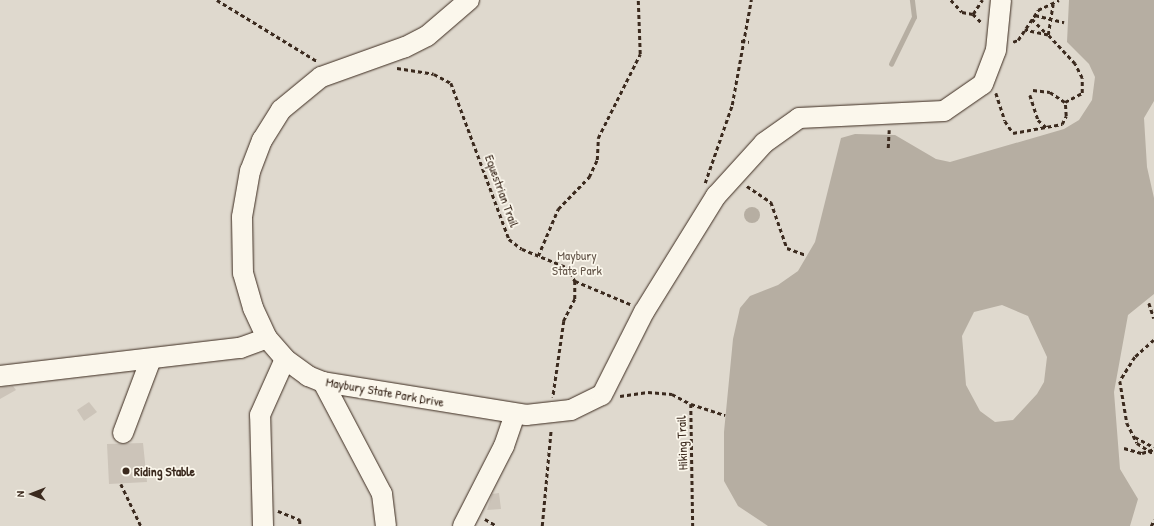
<!DOCTYPE html>
<style>
body{margin:0}
#map{position:relative;width:1154px;height:526px;overflow:hidden;background:#fbf7ec;font-family:"Patrick Hand",sans-serif}
div>[style]{position:absolute}
.green>*{inset:0;background:#dfd9ce}
.water>*{inset:0;background:#b6aea2}
.round{border-radius:50%}
.stream>*{height:4.5px;margin:-2.25px;padding:0 2.25px;transform-origin:2.25px;border-radius:2.25px;background:#b6aea2}
.building>*{inset:0;background:#ccc4b9}
.path>*{height:2.5px;margin-top:-1.25px;transform-origin:0;background:repeating-linear-gradient(90deg,#3b2a1e 0 4px,transparent 0 7px)}
.roads{filter:drop-shadow(0 0 1px #3b2a1e) drop-shadow(0 0 1px #3b2a1e)}
.minor>*{height:20px;margin:-10px;padding:0 10px;transform-origin:10px;border-radius:10px;background:#fbf7ec}
.dots>*{width:11px;height:11px;translate:-50% -50%;box-sizing:border-box;border:2px solid #fbf7ec;border-radius:50%}
span{translate:-50% -50%;white-space:nowrap;text-align:center;line-height:1.15;-webkit-text-stroke:3.5px #fbf7ec;paint-order:stroke}
.street-label{font-size:13px;color:#3b2a1e}
.park-label{font-size:13px;color:#64564a}
.poi-label{font-size:13px;color:#3b2a1e;font-weight:700}
.left{translate:0 -50%;text-align:left}
.north{position:absolute;left:12px;top:474px;width:40px;height:40px;-webkit-text-stroke:3px #fbf7ec;paint-order:stroke;rotate:270deg;font-size:11px;font-weight:700;line-height:16px;text-align:center;color:#3b2a1e}
.north::after{content:'';display:block;margin:auto;width:14px;height:18px;background:#3b2a1e;clip-path:polygon(50% 0,100% 100%,50% 72%,0 100%)}
</style>
<div id="map">
<div class="green">
<i style="clip-path:polygon(0 0,1154px 0,1154px 526px,0 526px)"></i>
</div>
<div class="water">
<i style="clip-path:polygon(evenodd,1069px 0,1154px 0,1154px 101px,1144px 118px,1147px 167px,1154px 198px,1154px 294px,1128px 315px,1114px 392px,1120px 469px,1138px 499px,1130px 526px,768px 526px,738px 506px,724px 481px,724px 432px,733px 339px,740px 308px,750px 296px,778px 285px,798px 271px,815px 242px,841px 138px,855px 134px,895px 135px,936px 159px,950px 162px,1064px 129px,1079px 120px,1092px 100px,1095px 77px,1089px 64px,1067px 42px,1069px 0,1002px 305px,1028px 316px,1047px 357px,1044px 382px,1037px 394px,1013px 420px,995px 422px,980px 411px,966px 385px,962px 336px,974px 312px,1002px 305px)"></i>
<i class="round" style="left:744px;top:207px;width:16px;height:16px"></i>
</div>
<div class="stream">
<i style="left:891px;top:64px;width:52px;rotate:-63.9deg"></i>
<i style="left:914px;top:17px;width:17px;rotate:-97deg"></i>
</div>
<div class="building">
<i style="clip-path:polygon(13px 386px,16px 390px,0 399px,0 387px)"></i>
<i style="clip-path:polygon(89px 402px,97px 412px,84px 421px,77px 410px)"></i>
<i style="clip-path:polygon(143px 443px,147px 482px,109px 484px,107px 444px)"></i>
<i style="clip-path:polygon(499px 493px,501px 509px,487px 510px,492px 494px)"></i>
</div>
<div class="path">
<i style="left:217px;top:0;width:117px;rotate:31.4deg"></i>
<i style="left:951px;top:0;width:16px;rotate:47deg"></i>
<i style="left:962px;top:12px;width:11px;rotate:10deg"></i>
<i style="left:973px;top:14px;width:17px;rotate:-57deg"></i>
<i style="left:973px;top:14px;width:13px;rotate:45deg"></i>
<i style="left:1035px;top:15px;width:30px;rotate:14deg"></i>
<i style="left:1032px;top:19px;width:21px;rotate:45deg"></i>
<i style="left:1048px;top:35px;width:31px;rotate:-81deg"></i>
<i style="left:741px;top:41px;width:8px;rotate:7deg"></i>
<i style="left:1013px;top:42px;width:5px;rotate:-22deg"></i>
<i style="left:1018px;top:40px;width:36px;rotate:-56deg"></i>
<i style="left:1038px;top:10px;width:23px;rotate:-25deg"></i>
<i style="left:397px;top:68px;width:37px;rotate:9deg"></i>
<i style="left:434px;top:74px;width:19px;rotate:28deg"></i>
<i style="left:451px;top:83px;width:166px;rotate:69.6deg"></i>
<i style="left:509px;top:239px;width:16px;rotate:38deg"></i>
<i style="left:522px;top:249px;width:48px;rotate:22.2deg"></i>
<i style="left:566px;top:267px;width:17px;rotate:57deg"></i>
<i style="left:575px;top:281px;width:18px;rotate:90deg"></i>
<i style="left:575px;top:299px;width:25px;rotate:117deg"></i>
<i style="left:564px;top:321px;width:77px;rotate:98.2deg"></i>
<i style="left:1033px;top:90px;width:17px;rotate:7deg"></i>
<i style="left:1050px;top:92px;width:18px;rotate:34deg"></i>
<i style="left:996px;top:93px;width:29px;rotate:72deg"></i>
<i style="left:1005px;top:121px;width:14px;rotate:56deg"></i>
<i style="left:1013px;top:133px;width:50px;rotate:-10.4deg"></i>
<i style="left:1062px;top:124px;width:9px;rotate:-63deg"></i>
<i style="left:1066px;top:116px;width:14px;rotate:-94deg"></i>
<i style="left:1065px;top:102px;width:19px;rotate:-28deg"></i>
<i style="left:1082px;top:93px;width:15px;rotate:-90deg"></i>
<i style="left:1082px;top:78px;width:16px;rotate:-117deg"></i>
<i style="left:1075px;top:64px;width:40px;rotate:-133deg"></i>
<i style="left:1048px;top:35px;width:24px;rotate:-168deg"></i>
<i style="left:1030px;top:95px;width:26px;rotate:72deg"></i>
<i style="left:1038px;top:120px;width:11px;rotate:41deg"></i>
<i style="left:888px;top:148px;width:18px;rotate:-87deg"></i>
<i style="left:705px;top:183px;width:83px;rotate:-70.9deg"></i>
<i style="left:732px;top:105px;width:107px;rotate:-79.7deg"></i>
<i style="left:747px;top:186px;width:29px;rotate:34deg"></i>
<i style="left:771px;top:202px;width:49px;rotate:70.8deg"></i>
<i style="left:787px;top:248px;width:20px;rotate:20deg"></i>
<i style="left:538px;top:256px;width:51px;rotate:-66.9deg"></i>
<i style="left:558px;top:209px;width:45px;rotate:-45.9deg"></i>
<i style="left:589px;top:177px;width:19px;rotate:-65deg"></i>
<i style="left:597px;top:160px;width:22px;rotate:-87deg"></i>
<i style="left:598px;top:138px;width:94px;rotate:-63.4deg"></i>
<i style="left:640px;top:54px;width:54px;rotate:-92.1deg"></i>
<i style="left:575px;top:281px;width:60px;rotate:22.7deg"></i>
<i style="left:1149px;top:303px;width:16px;rotate:72deg"></i>
<i style="left:1154px;top:340px;width:25px;rotate:138deg"></i>
<i style="left:1135px;top:357px;width:28px;rotate:122deg"></i>
<i style="left:1120px;top:381px;width:43px;rotate:80.5deg"></i>
<i style="left:1127px;top:423px;width:22px;rotate:63deg"></i>
<i style="left:1137px;top:443px;width:20px;rotate:33deg"></i>
<i style="left:620px;top:396px;width:28px;rotate:-8deg"></i>
<i style="left:648px;top:392px;width:24px;rotate:5deg"></i>
<i style="left:672px;top:394px;width:21px;rotate:28deg"></i>
<i style="left:691px;top:404px;width:122px;rotate:89.1deg"></i>
<i style="left:691px;top:404px;width:36px;rotate:18deg"></i>
<i style="left:1135px;top:437px;width:21px;rotate:28deg"></i>
<i style="left:1124px;top:448px;width:19px;rotate:16deg"></i>
<i style="left:1142px;top:453px;width:13px;rotate:-18deg"></i>
<i style="left:121px;top:484px;width:47px;rotate:64.5deg"></i>
<i style="left:278px;top:511px;width:24px;rotate:22deg"></i>
<i style="left:300px;top:520px;width:6px;rotate:90deg"></i>
<i style="left:485px;top:519px;width:14px;rotate:30deg"></i>
<i style="left:542px;top:526px;width:97px;rotate:-84.7deg"></i>
<i style="left:1151px;top:526px;width:7px;rotate:-63deg"></i>
</div>
<div class="roads">
<div class="minor">
<i style="left:469px;top:0;width:55px;rotate:139.4deg"></i>
<i style="left:427px;top:36px;width:25px;rotate:153deg"></i>
<i style="left:405px;top:47px;width:89px;rotate:160.3deg"></i>
<i style="left:321px;top:77px;width:52px;rotate:140.5deg"></i>
<i style="left:281px;top:110px;width:36px;rotate:122deg"></i>
<i style="left:262px;top:140px;width:33px;rotate:111deg"></i>
<i style="left:250px;top:171px;width:47px;rotate:99.9deg"></i>
<i style="left:242px;top:217px;width:56px;rotate:89deg"></i>
<i style="left:243px;top:273px;width:36px;rotate:74deg"></i>
<i style="left:253px;top:308px;width:33px;rotate:65deg"></i>
<i style="left:267px;top:338px;width:28px;rotate:49deg"></i>
<i style="left:285px;top:359px;width:29px;rotate:36deg"></i>
<i style="left:308px;top:376px;width:16px;rotate:22deg"></i>
<i style="left:323px;top:382px;width:206px;rotate:9.2deg"></i>
<i style="left:526px;top:415px;width:45px;rotate:-6.3deg"></i>
<i style="left:571px;top:410px;width:34px;rotate:-26deg"></i>
<i style="left:602px;top:395px;width:93px;rotate:-63.2deg"></i>
<i style="left:644px;top:312px;width:137px;rotate:-58.2deg"></i>
<i style="left:716px;top:196px;width:72px;rotate:-47.8deg"></i>
<i style="left:764px;top:143px;width:43px;rotate:-35.5deg"></i>
<i style="left:799px;top:118px;width:145px;rotate:-2.8deg"></i>
<i style="left:944px;top:111px;width:47px;rotate:-34.7deg"></i>
<i style="left:983px;top:84px;width:36px;rotate:-69deg"></i>
<i style="left:996px;top:50px;width:50px;rotate:-84.3deg"></i>
<i style="left:0;top:376px;width:242px;rotate:-6.7deg"></i>
<i style="left:240px;top:348px;width:29px;rotate:-20deg"></i>
<i style="left:323px;top:382px;width:127px;rotate:62.2deg"></i>
<i style="left:382px;top:494px;width:32px;rotate:83deg"></i>
<i style="left:123px;top:433px;width:79px;rotate:-69.3deg"></i>
<i style="left:263px;top:526px;width:111px;rotate:-91.5deg"></i>
<i style="left:260px;top:415px;width:61px;rotate:-65.9deg"></i>
<i style="left:463px;top:526px;width:90px;rotate:-62.9deg"></i>
<i style="left:504px;top:446px;width:34px;rotate:-71deg"></i>
</div>
</div>
<div class="dots">
<i style="left:126px;top:471px;background:#3b2a1e"></i>
</div>
<div class="street-label">
<span style="left:502px;top:191px;rotate:70deg">Equestrian Trail</span>
<span style="left:385px;top:392px;rotate:10deg">Maybury State Park Drive</span>
<span style="left:682px;top:443px;rotate:-92deg">Hiking Trail</span>
</div>
<div class="park-label">
<span style="left:577px;top:263px">Maybury<br>State Park</span>
</div>
<div class="poi-label">
<span class="left" style="left:134px;top:471px">Riding Stable</span>
</div>
<div class="north">N</div>
</div>
